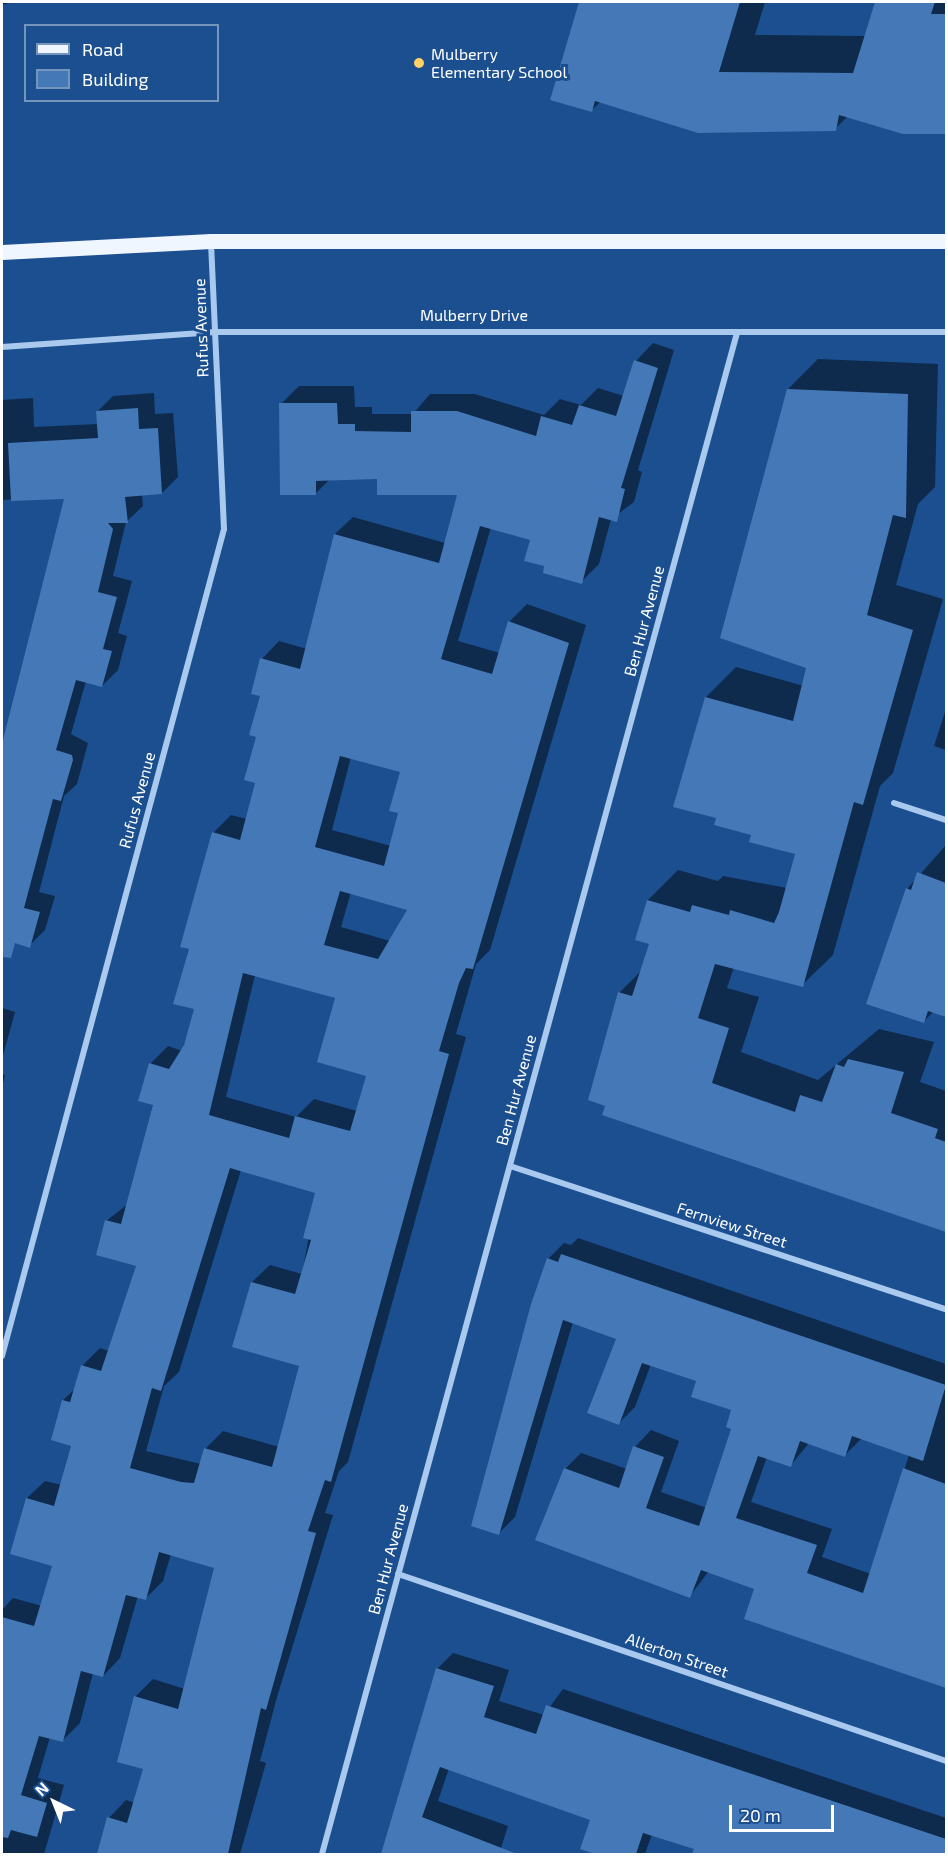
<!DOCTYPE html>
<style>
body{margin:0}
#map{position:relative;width:948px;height:1856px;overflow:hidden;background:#1b4f8f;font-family:"Exo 2",sans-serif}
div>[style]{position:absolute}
.shadow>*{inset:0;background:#0007}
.building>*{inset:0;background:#4478b7}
.minor>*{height:6px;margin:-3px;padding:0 3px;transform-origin:3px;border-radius:3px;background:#a9c9ee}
.primary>*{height:15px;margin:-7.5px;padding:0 7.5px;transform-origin:7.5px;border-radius:7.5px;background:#f0f6ff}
.dots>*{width:16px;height:16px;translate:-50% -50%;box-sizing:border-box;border:3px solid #1b4f8f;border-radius:50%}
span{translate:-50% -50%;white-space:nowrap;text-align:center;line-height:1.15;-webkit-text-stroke:6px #1b4f8f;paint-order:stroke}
.poi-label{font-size:16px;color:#fff}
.left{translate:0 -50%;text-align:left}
.street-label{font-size:16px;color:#fff}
.frame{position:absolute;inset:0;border:3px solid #fff;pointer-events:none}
.legend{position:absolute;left:24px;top:24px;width:195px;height:78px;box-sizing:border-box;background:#1b4f8f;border:2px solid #7695bc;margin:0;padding:8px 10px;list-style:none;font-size:18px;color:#fff}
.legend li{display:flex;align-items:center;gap:12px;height:30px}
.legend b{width:30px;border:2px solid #7695bc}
.north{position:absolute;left:24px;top:1772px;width:60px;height:60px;-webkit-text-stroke:4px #1b4f8f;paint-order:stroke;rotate:317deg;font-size:16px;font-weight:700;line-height:24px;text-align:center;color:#fff}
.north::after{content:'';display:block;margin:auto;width:21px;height:27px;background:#fff;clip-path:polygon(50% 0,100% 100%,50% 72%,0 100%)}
.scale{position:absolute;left:729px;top:1805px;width:105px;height:27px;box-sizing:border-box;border:3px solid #fff;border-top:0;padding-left:8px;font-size:18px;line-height:21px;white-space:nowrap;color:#fff;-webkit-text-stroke:4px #1b4f8f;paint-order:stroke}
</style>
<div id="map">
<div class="shadow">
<i style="clip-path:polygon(2px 2px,13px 2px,2px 5px)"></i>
<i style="clip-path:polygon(581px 2px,765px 2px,755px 35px,866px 36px,876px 2px,946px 2px,946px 132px,903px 133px,848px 116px,835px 129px,601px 101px,591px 111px,552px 99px)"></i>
<i style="clip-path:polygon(evenodd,653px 343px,674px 350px,638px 470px,642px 472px,634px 502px,611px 519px,599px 564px,581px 582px,546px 565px,532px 538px,491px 527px,458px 641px,500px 653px,509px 622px,527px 604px,586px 625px,490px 950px,476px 964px,456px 1034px,466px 1037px,348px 1462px,339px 1471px,325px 1513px,333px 1515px,277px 1697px,260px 1761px,266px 1763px,240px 1854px,64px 1854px,99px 1853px,109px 1818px,126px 1800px,135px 1803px,145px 1768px,135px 1697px,153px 1679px,185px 1689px,216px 1567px,171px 1554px,163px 1581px,145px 1599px,138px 1596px,120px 1658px,103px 1676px,93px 1673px,80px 1723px,62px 1741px,50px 1737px,38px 1778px,64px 1785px,44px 1854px,2px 1854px,2px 1610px,13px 1598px,42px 1606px,53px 1564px,27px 1498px,45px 1481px,62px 1485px,73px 1445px,63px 1400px,76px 1388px,82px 1366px,100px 1348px,109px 1351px,138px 1265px,106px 1221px,128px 1204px,154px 1104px,150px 1064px,168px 1046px,182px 1051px,196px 1008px,190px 948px,213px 833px,231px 815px,247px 819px,257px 782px,262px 659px,279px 641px,307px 649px,335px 534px,353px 517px,445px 543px,459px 493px,378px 478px,330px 479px,316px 493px,281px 404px,299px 386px,354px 386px,355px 407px,372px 407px,372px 414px,413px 414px,430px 394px,475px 394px,544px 415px,560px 399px,581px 405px,598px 388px,624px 396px,636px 361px,653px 343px,351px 757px,402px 771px,400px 812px,391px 846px,332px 830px,351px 757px,653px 343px,351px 892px,409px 909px,390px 941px,341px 927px,351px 892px,653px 343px,255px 975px,337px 997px,368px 1075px,357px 1111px,314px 1099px,296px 1117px,226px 1097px,255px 975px,653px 343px,241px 1170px,317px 1192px,302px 1274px,270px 1265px,252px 1282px,301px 1365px,279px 1447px,223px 1431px,205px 1449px,201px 1464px,146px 1451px,164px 1386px,179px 1372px,241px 1170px)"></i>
<i style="clip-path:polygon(818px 359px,938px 364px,935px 487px,918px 504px,896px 585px,943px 599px,893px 773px,880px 786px,833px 955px,802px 985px,734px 967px,727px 988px,759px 997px,741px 1052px,818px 1080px,879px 1029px,934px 1042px,920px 1082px,946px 1091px,946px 1231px,604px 1114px,619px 993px,642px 970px,651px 943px,637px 939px,648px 900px,678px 870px,718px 881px,723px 876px,787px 888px,796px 852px,718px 817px,706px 697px,736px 667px,804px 686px,808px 667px,788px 389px)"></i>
<i style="clip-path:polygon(154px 393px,155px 414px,173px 413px,178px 477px,162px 493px,142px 494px,143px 506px,126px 522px,113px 576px,132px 581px,118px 633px,127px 636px,118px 670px,102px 686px,86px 681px,71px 734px,88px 743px,77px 784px,64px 796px,39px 892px,55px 896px,45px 930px,29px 946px,2px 938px,2px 748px,66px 497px,2px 500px,2px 400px,33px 398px,34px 427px,98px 424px,97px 412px,113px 396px)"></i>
<i style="clip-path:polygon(946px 709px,946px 750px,934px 746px)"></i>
<i style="clip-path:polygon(946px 845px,946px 1016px,934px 1011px,923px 1022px,907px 889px)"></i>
<i style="clip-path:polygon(2px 1008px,15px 1012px,2px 1059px)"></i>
<i style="clip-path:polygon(2px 1074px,5px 1075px,2px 1088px)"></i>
<i style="clip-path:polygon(evenodd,578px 1238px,946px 1364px,946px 1687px,746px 1618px,756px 1588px,709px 1571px,689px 1597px,565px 1469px,581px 1453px,627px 1469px,635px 1447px,651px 1430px,679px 1441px,661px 1492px,707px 1508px,733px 1428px,733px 1409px,698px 1380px,651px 1364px,635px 1407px,619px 1423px,618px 1338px,573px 1322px,515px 1517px,499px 1533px,548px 1259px,564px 1243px,571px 1245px,578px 1238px,861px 1439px,909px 1455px,871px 1574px,822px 1557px,832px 1529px,751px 1502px,767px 1457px,791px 1465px,809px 1443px,845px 1455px,861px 1439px)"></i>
<i style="clip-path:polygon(453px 1653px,509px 1670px,499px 1701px,544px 1715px,563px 1689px,946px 1818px,946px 1854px,694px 1854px,696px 1848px,652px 1834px,645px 1854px,600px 1854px,582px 1848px,592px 1819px,449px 1768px,438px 1801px,508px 1826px,499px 1854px,382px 1854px,437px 1669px)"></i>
</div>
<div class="building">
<i style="clip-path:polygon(579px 2px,740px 2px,719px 72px,853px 73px,875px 2px,935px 2px,931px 14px,946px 14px,946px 134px,903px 134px,839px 115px,836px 131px,698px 133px,595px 101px,592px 112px,550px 100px)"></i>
<i style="clip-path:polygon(evenodd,634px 360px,658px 368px,621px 488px,625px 489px,617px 522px,599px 517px,582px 584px,543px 573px,544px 566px,524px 561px,530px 540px,480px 526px,441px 659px,492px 674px,508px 621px,569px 643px,473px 969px,466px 968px,459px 983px,439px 1051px,449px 1054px,331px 1482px,325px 1480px,308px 1531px,316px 1533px,266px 1710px,261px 1708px,228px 1854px,97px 1854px,107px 1817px,127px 1823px,143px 1769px,117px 1762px,134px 1696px,178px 1709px,214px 1568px,159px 1552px,146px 1600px,126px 1595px,103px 1677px,81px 1671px,63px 1742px,39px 1736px,21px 1795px,47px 1803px,37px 1837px,11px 1830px,8px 1838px,2px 1837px,2px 1617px,34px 1626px,52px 1566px,10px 1554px,26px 1498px,54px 1506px,71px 1446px,51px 1440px,62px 1400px,70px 1402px,81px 1365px,101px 1371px,136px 1266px,96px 1255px,105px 1220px,121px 1224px,153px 1105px,138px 1101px,149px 1063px,169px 1069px,184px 1045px,194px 1009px,173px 1004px,189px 949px,180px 947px,212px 832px,240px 840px,255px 783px,244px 780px,256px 737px,249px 735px,260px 696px,251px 694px,260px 658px,300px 669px,334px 534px,439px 563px,457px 495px,377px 495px,377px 479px,316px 481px,316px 495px,280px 495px,279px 403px,337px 403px,338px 424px,355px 424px,355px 431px,411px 432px,411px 411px,457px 411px,536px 436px,541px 416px,572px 425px,579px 405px,616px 416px,634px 360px,340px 756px,400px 772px,389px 811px,398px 813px,384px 866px,315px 847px,340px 756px,634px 360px,340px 891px,407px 910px,378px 959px,324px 945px,340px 891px,634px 360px,243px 973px,335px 998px,317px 1062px,366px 1076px,350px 1131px,295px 1116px,289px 1138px,209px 1115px,243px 973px,634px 360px,230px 1168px,315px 1193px,303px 1238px,311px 1240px,295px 1294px,251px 1282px,232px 1347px,299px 1366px,272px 1467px,204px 1448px,194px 1483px,181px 1482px,130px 1468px,152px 1388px,161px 1391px,230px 1168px)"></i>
<i style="clip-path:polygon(787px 389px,908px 394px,906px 518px,893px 515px,867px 615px,913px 630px,863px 805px,854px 802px,803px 987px,715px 964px,698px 1018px,729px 1028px,712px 1083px,795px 1112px,800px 1095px,822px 1102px,836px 1064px,844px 1067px,848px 1059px,904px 1072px,891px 1113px,938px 1129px,935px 1138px,946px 1142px,946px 1232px,602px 1115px,605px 1106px,588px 1100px,618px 992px,632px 996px,649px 944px,635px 940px,647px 900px,690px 912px,692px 905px,729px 915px,730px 910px,774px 923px,779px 912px,795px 854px,749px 842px,751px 835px,714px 825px,716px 818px,673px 807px,705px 697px,793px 721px,806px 668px,720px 638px)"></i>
<i style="clip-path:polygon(138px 408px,139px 429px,158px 428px,162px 494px,125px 497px,128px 523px,108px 523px,113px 529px,98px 592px,117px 597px,103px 649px,112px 651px,102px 687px,76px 680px,56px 750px,72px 755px,73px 760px,61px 801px,53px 799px,24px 908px,40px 912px,30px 948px,15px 943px,11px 958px,2px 957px,2px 744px,64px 499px,11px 501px,8px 443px,98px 438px,96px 411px)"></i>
<i style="clip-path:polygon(917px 872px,946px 883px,946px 1017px,928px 1011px,924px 1023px,866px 1004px,906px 888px,911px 890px)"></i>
<i style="clip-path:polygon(561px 1254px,946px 1385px,923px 1461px,852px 1436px,845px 1457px,800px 1441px,791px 1467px,758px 1456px,736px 1518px,817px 1545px,807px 1573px,863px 1593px,903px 1468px,946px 1484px,946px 1688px,744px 1619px,754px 1589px,701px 1570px,690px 1598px,535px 1540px,564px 1468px,619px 1488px,633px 1446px,664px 1457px,646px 1508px,699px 1526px,731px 1429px,726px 1427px,731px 1410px,691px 1397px,696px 1381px,642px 1363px,619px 1425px,587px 1413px,616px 1339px,563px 1320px,499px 1535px,471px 1526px,531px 1304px,547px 1258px,558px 1262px)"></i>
<i style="clip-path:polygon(436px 1668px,494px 1686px,484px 1717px,536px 1734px,546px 1705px,946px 1839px,946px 1854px,692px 1854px,694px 1849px,643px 1833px,636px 1854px,595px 1854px,580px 1849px,590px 1820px,440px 1767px,422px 1817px,517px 1854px,381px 1854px)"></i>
</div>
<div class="minor">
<i style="left:2px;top:347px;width:214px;rotate:-4deg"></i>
<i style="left:215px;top:332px;width:731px"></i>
<i style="left:894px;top:803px;width:55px;rotate:18.1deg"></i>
<i style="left:510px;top:1166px;width:459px;rotate:18.2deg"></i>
<i style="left:2px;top:1356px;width:856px;rotate:-74.97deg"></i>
<i style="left:224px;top:529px;width:287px;rotate:-92.6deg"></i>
<i style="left:398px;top:1574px;width:579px;rotate:18.84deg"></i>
<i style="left:322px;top:1854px;width:1577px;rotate:-74.74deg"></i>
</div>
<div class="primary">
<i style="left:2px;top:252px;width:209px;rotate:-3deg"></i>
<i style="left:211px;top:241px;width:735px"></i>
</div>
<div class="dots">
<i style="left:419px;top:63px;background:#ffd166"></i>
</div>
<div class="poi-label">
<span class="left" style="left:431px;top:63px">Mulberry<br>Elementary School</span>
</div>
<div class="street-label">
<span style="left:474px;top:315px">Mulberry Drive</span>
<span style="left:201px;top:328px;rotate:-92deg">Rufus Avenue</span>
<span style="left:644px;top:621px;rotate:-75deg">Ben Hur Avenue</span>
<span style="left:137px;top:800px;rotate:-75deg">Rufus Avenue</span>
<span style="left:516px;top:1090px;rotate:-75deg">Ben Hur Avenue</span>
<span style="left:732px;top:1225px;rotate:18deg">Fernview Street</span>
<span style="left:388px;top:1559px;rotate:-75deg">Ben Hur Avenue</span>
<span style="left:677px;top:1655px;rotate:19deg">Allerton Street</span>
</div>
<div class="frame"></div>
<ul class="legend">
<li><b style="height:8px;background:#f0f6ff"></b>Road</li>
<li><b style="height:16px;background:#4478b7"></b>Building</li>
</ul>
<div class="north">N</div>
<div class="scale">20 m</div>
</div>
